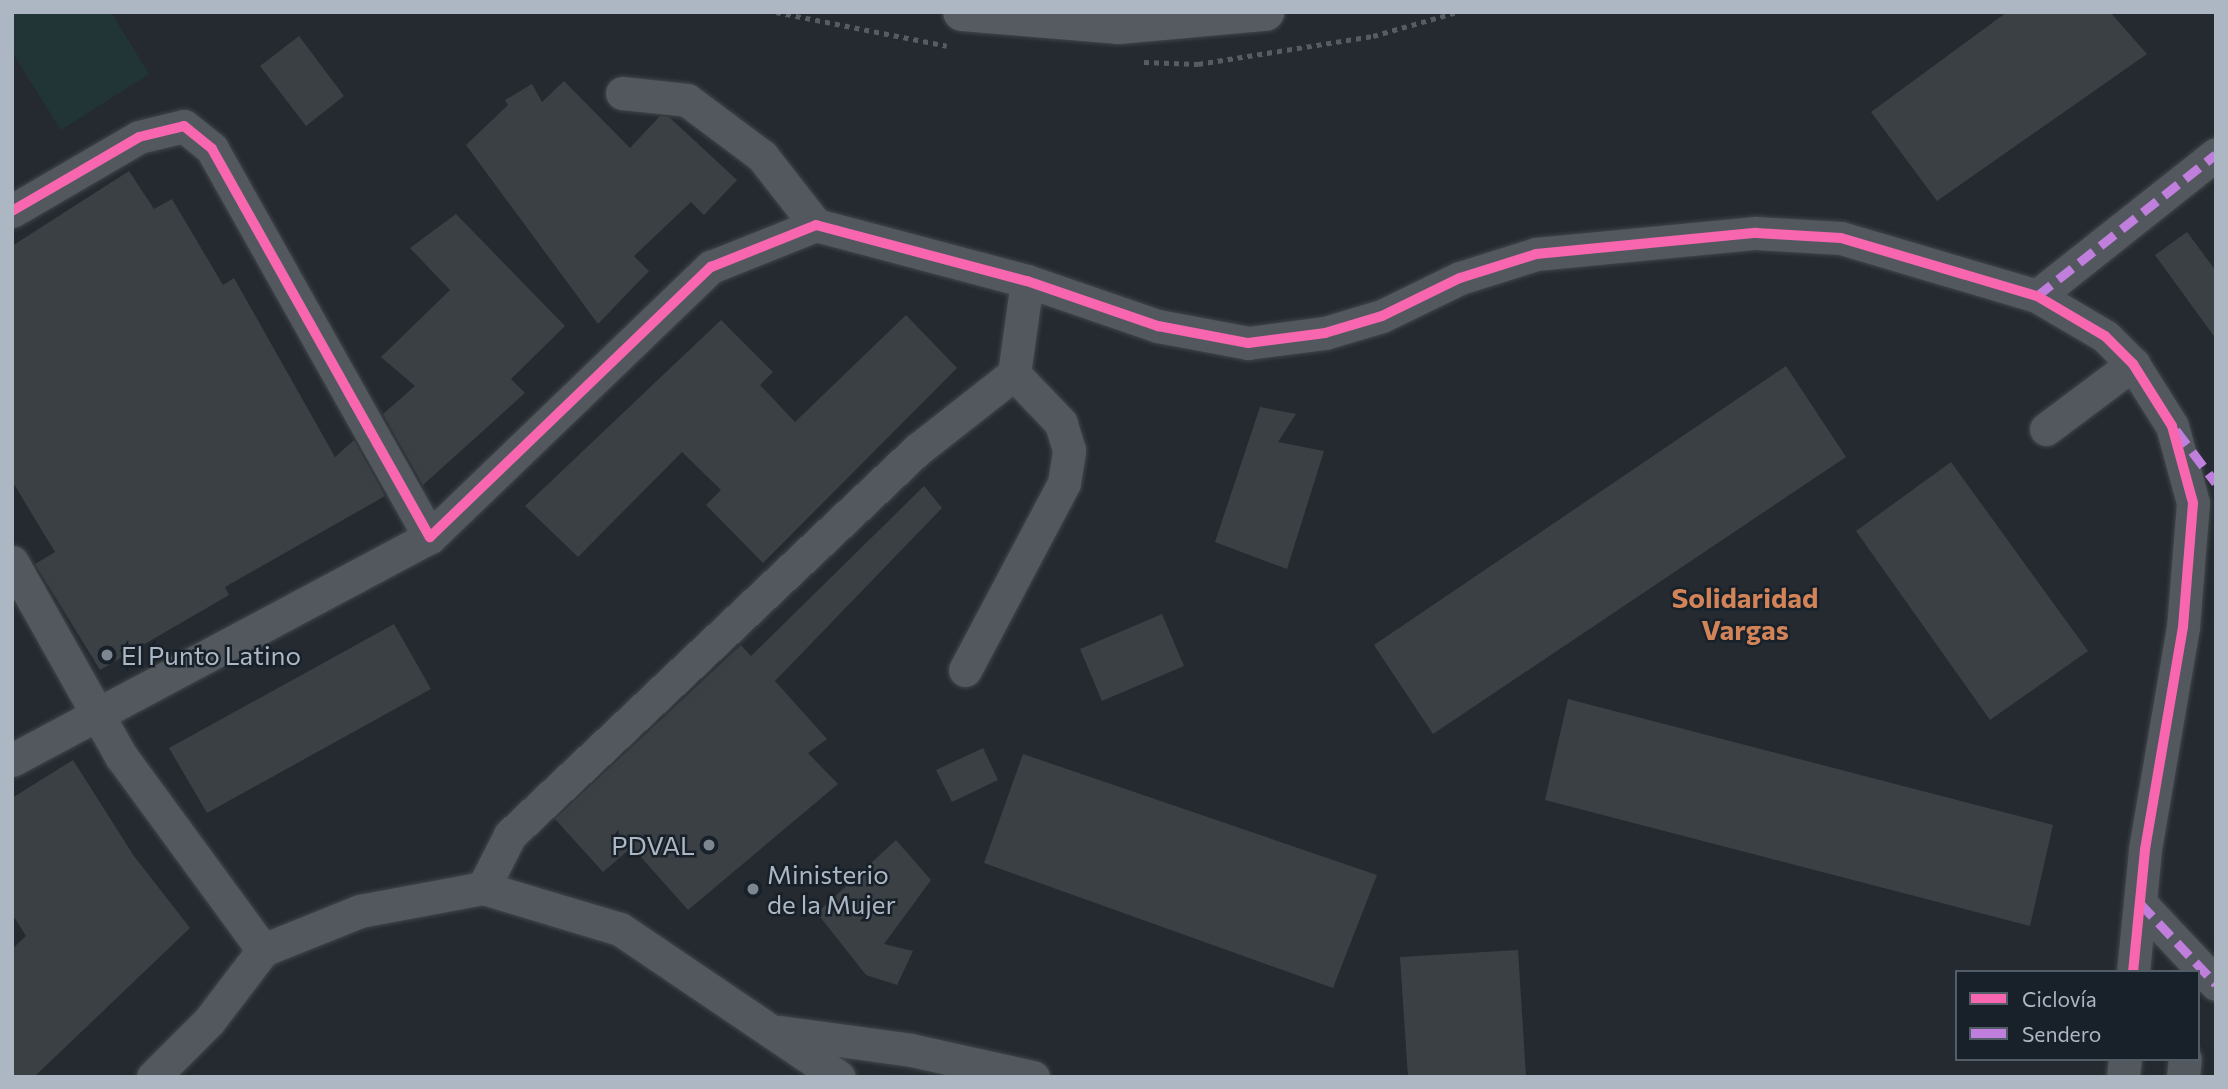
<!DOCTYPE html>
<meta charset="utf-8">
<style>
body{margin:0}
#map{position:relative;width:2228px;height:1089px;overflow:hidden;background:#242a30;font-family:Commissioner,sans-serif}
div>[style]{position:absolute}
.green>*{inset:0;background:#223536}
.building>*{inset:0;background:#3b4045}
.path>*{height:4.5px;margin-top:-2.25px;transform-origin:0;background:repeating-linear-gradient(90deg,#565d62 0 5px,transparent 0 10px)}
.roads{filter:drop-shadow(0 0 2px #404549) drop-shadow(0 0 2px #404549)}
.minor>*{height:33px;margin:-16.5px;padding:0 16.5px;transform-origin:16.5px;border-radius:16.5px;background:#53585f}
.major>*{height:38px;margin:-19px;padding:0 19px;transform-origin:19px;border-radius:19px;background:#565b61}
.quiet>*{height:9px;margin-top:-4.5px;transform-origin:0;background:repeating-linear-gradient(90deg,#c07fdc 0 18px,transparent 0 27px)}
.cycleway>*{height:10px;margin:-5px;padding:0 5px;transform-origin:5px;border-radius:5px;background:#f766af}
.dots>*{width:19px;height:19px;translate:-50% -50%;box-sizing:border-box;border:4px solid #18212a;border-radius:50%}
span{translate:-50% -50%;white-space:nowrap;text-align:center;line-height:1.15;-webkit-text-stroke:5px #18212a;paint-order:stroke}
.poi-label{font-size:26px;color:#acb7c3}
.left{translate:0 -50%;text-align:left}
.right{translate:-100% -50%;text-align:right}
.neighbourhood-label{font-size:28px;color:#d28458;font-weight:700}
.frame{position:absolute;inset:0;border:14px solid #acb7c3;pointer-events:none}
.legend{position:absolute;left:1955px;top:970px;width:245px;height:91px;box-sizing:border-box;background:#18212a;border:2px solid #535d67;margin:0;padding:9px 12px;list-style:none;font-size:21px;color:#acb7c3}
.legend li{display:flex;align-items:center;gap:14px;height:35px}
.legend b{width:35px;border:2px solid #535d67}
</style>
<div id="map">
<div class="green">
<i style="clip-path:polygon(12px 12px,111px 12px,149px 74px,61px 130px,12px 52px)"></i>
</div>
<div class="building">
<i style="clip-path:polygon(2007px 12px,2110px 12px,2147px 54px,1937px 201px,1871px 112px)"></i>
<i style="clip-path:polygon(299px 36px,344px 96px,306px 126px,260px 66px)"></i>
<i style="clip-path:polygon(564px 81px,630px 148px,660px 116px,669px 117px,737px 180px,704px 215px,691px 202px,634px 256px,649px 271px,598px 324px,466px 145px,508px 105px,505px 100px,532px 84px,542px 102px)"></i>
<i style="clip-path:polygon(129px 171px,154px 209px,172px 199px,223px 285px,234px 278px,335px 457px,354px 440px,385px 496px,225px 587px,229px 595px,100px 670px,35px 564px,55px 552px,12px 481px,12px 246px)"></i>
<i style="clip-path:polygon(456px 214px,565px 326px,511px 379px,525px 393px,423px 485px,383px 414px,415px 386px,381px 357px,450px 290px,410px 248px)"></i>
<i style="clip-path:polygon(2187px 232px,2216px 271px,2216px 339px,2155px 255px)"></i>
<i style="clip-path:polygon(906px 315px,957px 368px,763px 563px,706px 505px,721px 490px,682px 452px,578px 557px,525px 506px,721px 320px,773px 372px,760px 385px,795px 422px)"></i>
<i style="clip-path:polygon(1786px 366px,1846px 457px,1433px 734px,1374px 645px)"></i>
<i style="clip-path:polygon(1260px 407px,1296px 414px,1278px 442px,1324px 451px,1287px 569px,1215px 542px)"></i>
<i style="clip-path:polygon(1951px 462px,2088px 651px,1990px 720px,1856px 531px)"></i>
<i style="clip-path:polygon(924px 486px,942px 508px,775px 681px,827px 739px,808px 753px,838px 784px,688px 910px,632px 847px,603px 872px,555px 819px,741px 645px,751px 656px)"></i>
<i style="clip-path:polygon(1162px 614px,1184px 666px,1102px 701px,1080px 649px)"></i>
<i style="clip-path:polygon(394px 624px,431px 689px,207px 813px,169px 748px)"></i>
<i style="clip-path:polygon(1568px 699px,2053px 825px,2030px 926px,1545px 800px)"></i>
<i style="clip-path:polygon(983px 748px,998px 780px,952px 802px,936px 770px)"></i>
<i style="clip-path:polygon(1023px 754px,1377px 875px,1333px 988px,984px 863px)"></i>
<i style="clip-path:polygon(73px 760px,134px 856px,190px 928px,34px 1077px,12px 1077px,12px 949px,26px 936px,12px 914px,12px 798px)"></i>
<i style="clip-path:polygon(896px 840px,931px 880px,884px 944px,913px 951px,897px 985px,866px 975px,817px 913px)"></i>
<i style="clip-path:polygon(1518px 950px,1526px 1077px,1408px 1077px,1400px 957px)"></i>
</div>
<div class="path">
<i style="left:776px;top:12px;width:174px;rotate:11.2deg"></i>
<i style="left:1144px;top:62px;width:54px;rotate:2.1deg"></i>
<i style="left:1198px;top:64px;width:177px;rotate:-9.1deg"></i>
<i style="left:1373px;top:36px;width:87px;rotate:-15.9deg"></i>
</div>
<div class="roads">
<div class="minor">
<i style="left:622px;top:93px;width:65px;rotate:6.1deg"></i>
<i style="left:687px;top:100px;width:94px;rotate:36.7deg"></i>
<i style="left:762px;top:156px;width:88px;rotate:52deg"></i>
<i style="left:12px;top:211px;width:147px;rotate:-30.2deg"></i>
<i style="left:139px;top:137px;width:46px;rotate:-13.7deg"></i>
<i style="left:184px;top:126px;width:36px;rotate:39deg"></i>
<i style="left:212px;top:149px;width:445px;rotate:60.7deg"></i>
<i style="left:430px;top:537px;width:390px;rotate:-43.9deg"></i>
<i style="left:711px;top:267px;width:113px;rotate:-21.8deg"></i>
<i style="left:816px;top:225px;width:218px;rotate:14.9deg"></i>
<i style="left:1027px;top:281px;width:139px;rotate:19deg"></i>
<i style="left:1158px;top:326px;width:92px;rotate:10.7deg"></i>
<i style="left:1248px;top:343px;width:78px;rotate:-7.4deg"></i>
<i style="left:1325px;top:333px;width:59px;rotate:-16.6deg"></i>
<i style="left:1382px;top:316px;width:87px;rotate:-26deg"></i>
<i style="left:1460px;top:278px;width:80px;rotate:-17.5deg"></i>
<i style="left:1536px;top:254px;width:221px;rotate:-5.5deg"></i>
<i style="left:1756px;top:233px;width:85px;rotate:3.4deg"></i>
<i style="left:1841px;top:238px;width:204px;rotate:16.5deg"></i>
<i style="left:2037px;top:296px;width:79px;rotate:30.5deg"></i>
<i style="left:2105px;top:336px;width:40px;rotate:45deg"></i>
<i style="left:2133px;top:364px;width:73px;rotate:57.8deg"></i>
<i style="left:2172px;top:426px;width:80px;rotate:74.7deg"></i>
<i style="left:2193px;top:503px;width:124px;rotate:94.6deg"></i>
<i style="left:2183px;top:627px;width:226px;rotate:99.7deg"></i>
<i style="left:2145px;top:850px;width:123px;rotate:95.6deg"></i>
<i style="left:2037px;top:296px;width:228px;rotate:-38.4deg"></i>
<i style="left:2046px;top:429px;width:109px;rotate:-36.8deg"></i>
<i style="left:12px;top:562px;width:223px;rotate:60.7deg"></i>
<i style="left:121px;top:756px;width:240px;rotate:53.8deg"></i>
<i style="left:965px;top:670px;width:212px;rotate:-62.1deg"></i>
<i style="left:1064px;top:483px;width:33px;rotate:-81deg"></i>
<i style="left:1069px;top:450px;width:28px;rotate:-107deg"></i>
<i style="left:1061px;top:423px;width:68px;rotate:-133.8deg"></i>
<i style="left:12px;top:760px;width:474px;rotate:-28.1deg"></i>
<i style="left:483px;top:888px;width:59px;rotate:-63deg"></i>
<i style="left:510px;top:835px;width:560px;rotate:-43.41deg"></i>
<i style="left:917px;top:450px;width:123px;rotate:-38.1deg"></i>
<i style="left:1014px;top:374px;width:94px;rotate:-82deg"></i>
<i style="left:2140px;top:903px;width:111px;rotate:46.8deg"></i>
<i style="left:780px;top:1032px;width:132px;rotate:7.8deg"></i>
<i style="left:911px;top:1050px;width:125px;rotate:12.5deg"></i>
<i style="left:153px;top:1077px;width:79px;rotate:-45deg"></i>
<i style="left:209px;top:1021px;width:89px;rotate:-52.7deg"></i>
<i style="left:263px;top:950px;width:105px;rotate:-21.9deg"></i>
<i style="left:360px;top:911px;width:125px;rotate:-10.6deg"></i>
<i style="left:483px;top:888px;width:143px;rotate:16.7deg"></i>
<i style="left:620px;top:929px;width:264px;rotate:34.1deg"></i>
<i style="left:2123px;top:1077px;width:18px;rotate:-84deg"></i>
<i style="left:2183px;top:1077px;width:18px;rotate:-84deg"></i>
</div>
<div class="major">
<i style="left:962px;top:12px;width:158px;rotate:4.7deg"></i>
<i style="left:1119px;top:25px;width:147px;rotate:-5.1deg"></i>
</div>
</div>
<div class="quiet">
<i style="left:2037px;top:296px;width:228px;rotate:-38.4deg"></i>
<i style="left:2176px;top:430px;width:66px;rotate:53deg"></i>
<i style="left:2140px;top:903px;width:111px;rotate:46.8deg"></i>
</div>
<div class="cycleway">
<i style="left:12px;top:211px;width:147px;rotate:-30.2deg"></i>
<i style="left:139px;top:137px;width:46px;rotate:-13.7deg"></i>
<i style="left:184px;top:126px;width:36px;rotate:39deg"></i>
<i style="left:212px;top:149px;width:445px;rotate:60.7deg"></i>
<i style="left:430px;top:537px;width:390px;rotate:-43.9deg"></i>
<i style="left:711px;top:267px;width:113px;rotate:-21.8deg"></i>
<i style="left:816px;top:225px;width:218px;rotate:14.9deg"></i>
<i style="left:1027px;top:281px;width:139px;rotate:19deg"></i>
<i style="left:1158px;top:326px;width:92px;rotate:10.7deg"></i>
<i style="left:1248px;top:343px;width:78px;rotate:-7.4deg"></i>
<i style="left:1325px;top:333px;width:59px;rotate:-16.6deg"></i>
<i style="left:1382px;top:316px;width:87px;rotate:-26deg"></i>
<i style="left:1460px;top:278px;width:80px;rotate:-17.5deg"></i>
<i style="left:1536px;top:254px;width:221px;rotate:-5.5deg"></i>
<i style="left:1756px;top:233px;width:85px;rotate:3.4deg"></i>
<i style="left:1841px;top:238px;width:204px;rotate:16.5deg"></i>
<i style="left:2037px;top:296px;width:79px;rotate:30.5deg"></i>
<i style="left:2105px;top:336px;width:40px;rotate:45deg"></i>
<i style="left:2133px;top:364px;width:73px;rotate:57.8deg"></i>
<i style="left:2172px;top:426px;width:80px;rotate:74.7deg"></i>
<i style="left:2193px;top:503px;width:124px;rotate:94.6deg"></i>
<i style="left:2183px;top:627px;width:226px;rotate:99.7deg"></i>
<i style="left:2145px;top:850px;width:123px;rotate:95.6deg"></i>
</div>
<div class="dots">
<i style="left:107px;top:655px;background:#7c8690"></i>
<i style="left:709px;top:845px;background:#7c8690"></i>
<i style="left:753px;top:889px;background:#7c8690"></i>
</div>
<div class="poi-label">
<span class="left" style="left:121px;top:655px">El Punto Latino</span>
<span class="right" style="left:695px;top:845px">PDVAL</span>
<span class="left" style="left:767px;top:889px">Ministerio<br>de la Mujer</span>
</div>
<div class="neighbourhood-label">
<span style="left:1745px;top:613px">Solidaridad<br>Vargas</span>
</div>
<div class="frame"></div>
<ul class="legend">
<li><b style="height:9px;background:#f766af"></b>Ciclovía</li>
<li><b style="height:9px;background:#c07fdc"></b>Sendero</li>
</ul>
</div>
